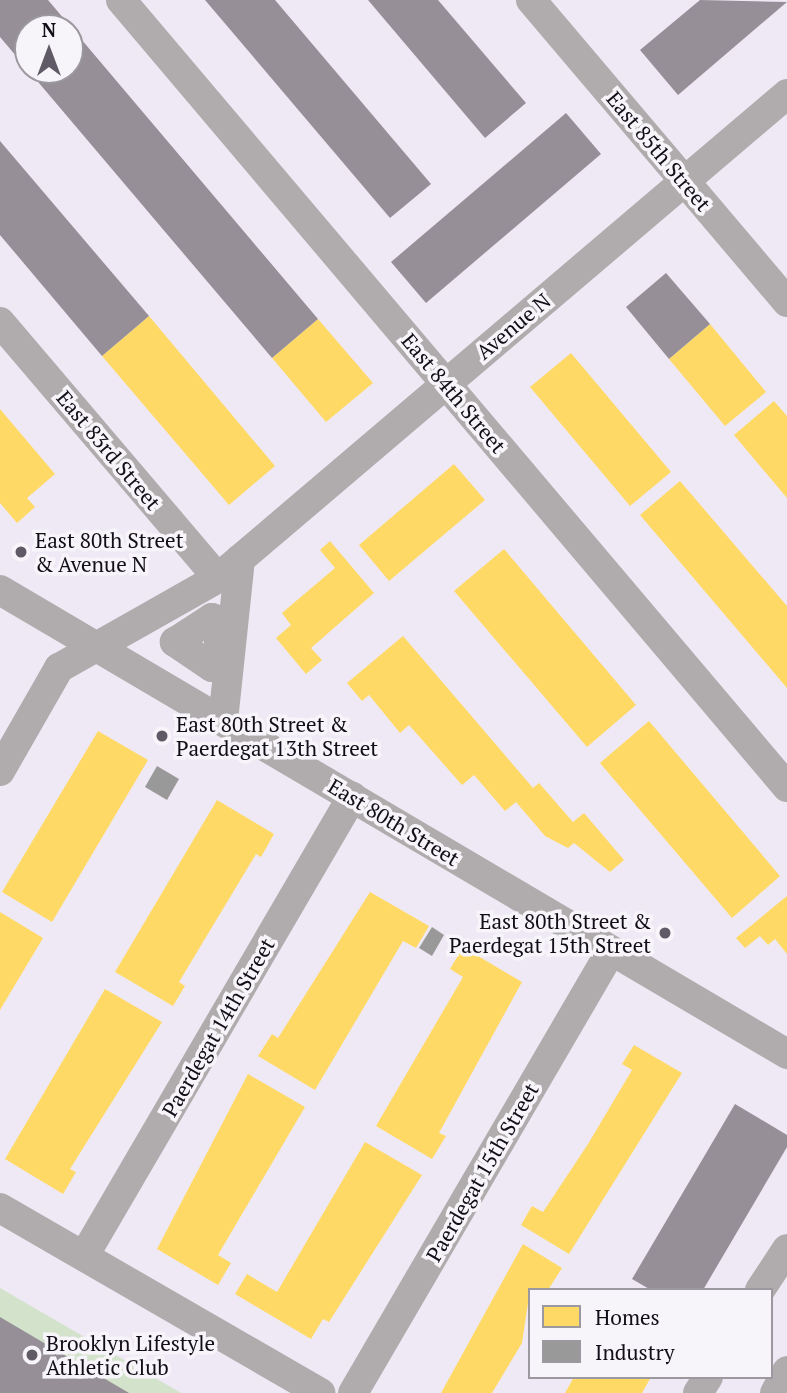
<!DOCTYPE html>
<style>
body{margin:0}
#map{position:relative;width:787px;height:1393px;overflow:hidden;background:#efe9f5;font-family:"PT Serif",serif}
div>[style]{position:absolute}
.green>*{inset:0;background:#d3e2cb}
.homes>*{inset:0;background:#ffd966}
.industry>*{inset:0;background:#999}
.building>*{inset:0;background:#978f97}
.minor>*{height:30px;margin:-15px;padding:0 15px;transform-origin:15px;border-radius:15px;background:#b0acad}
.dots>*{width:19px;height:19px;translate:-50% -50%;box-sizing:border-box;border:4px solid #f7f5fa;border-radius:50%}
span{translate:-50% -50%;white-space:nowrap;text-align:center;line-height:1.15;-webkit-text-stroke:7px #f7f5fa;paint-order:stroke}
.street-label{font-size:21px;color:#120d17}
.poi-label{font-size:21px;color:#120d17}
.left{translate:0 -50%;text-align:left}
.right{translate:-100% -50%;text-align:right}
.legend{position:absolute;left:528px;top:1288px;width:245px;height:91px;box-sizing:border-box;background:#f7f5fa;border:2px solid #9b989f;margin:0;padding:9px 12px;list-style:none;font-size:21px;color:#120d17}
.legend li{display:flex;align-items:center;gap:14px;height:35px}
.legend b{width:35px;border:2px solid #9b989f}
.north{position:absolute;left:14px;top:14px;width:70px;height:70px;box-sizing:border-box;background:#f7f5fa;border:2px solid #9b989f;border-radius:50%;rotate:0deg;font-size:19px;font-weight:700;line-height:28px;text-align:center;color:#120d17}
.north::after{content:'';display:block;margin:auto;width:24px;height:32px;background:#5f5a65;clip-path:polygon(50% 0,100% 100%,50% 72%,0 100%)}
</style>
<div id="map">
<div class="green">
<i style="clip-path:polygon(0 1288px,181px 1393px,0 1393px)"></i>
</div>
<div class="homes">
<i style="clip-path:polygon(149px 316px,275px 466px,229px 505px,102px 356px)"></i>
<i style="clip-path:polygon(318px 319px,373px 383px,326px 422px,272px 358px)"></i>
<i style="clip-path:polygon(710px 324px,766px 392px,725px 426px,669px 359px)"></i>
<i style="clip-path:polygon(571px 353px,671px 472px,630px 506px,530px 387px)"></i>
<i style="clip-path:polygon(774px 401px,787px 416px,787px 498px,734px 435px)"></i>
<i style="clip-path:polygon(0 409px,55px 474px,27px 498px,35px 507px,17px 523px,0 503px)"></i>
<i style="clip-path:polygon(454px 464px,485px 500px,389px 581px,359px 545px)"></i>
<i style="clip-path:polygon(680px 481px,787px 606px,787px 688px,640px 515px)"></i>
<i style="clip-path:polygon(330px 541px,374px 593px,311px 648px,322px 660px,306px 674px,276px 638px,291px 625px,282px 613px,335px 568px,320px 550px)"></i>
<i style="clip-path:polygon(504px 549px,636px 705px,587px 747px,454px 591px)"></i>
<i style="clip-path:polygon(403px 636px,533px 788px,539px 783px,573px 822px,584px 813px,624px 860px,610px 872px,574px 843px,568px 848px,545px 836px,516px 802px,505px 811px,474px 775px,462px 785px,409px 725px,400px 733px,369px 695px,362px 701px,347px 683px)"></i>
<i style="clip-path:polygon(649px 721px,780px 876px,732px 918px,600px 763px)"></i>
<i style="clip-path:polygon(98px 731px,148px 760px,52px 922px,2px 892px)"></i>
<i style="clip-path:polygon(217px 800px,274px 834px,261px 857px,256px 854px,179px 982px,185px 986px,173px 1006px,115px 972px)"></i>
<i style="clip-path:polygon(370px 892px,429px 926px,416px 948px,403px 941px,315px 1090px,258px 1056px,272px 1034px,278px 1038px)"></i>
<i style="clip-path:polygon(787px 896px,787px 954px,775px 939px,768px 945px,760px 936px,745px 948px,736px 938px)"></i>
<i style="clip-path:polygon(0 912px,43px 938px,0 1010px)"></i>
<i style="clip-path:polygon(463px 947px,522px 982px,439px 1133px,446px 1136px,432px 1159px,376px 1126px,463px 977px,450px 969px)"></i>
<i style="clip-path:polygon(105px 989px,162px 1022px,70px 1169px,76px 1172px,63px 1194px,5px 1159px)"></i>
<i style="clip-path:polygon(634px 1045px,682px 1073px,569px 1254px,521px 1225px,532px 1206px,543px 1212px,588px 1144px,632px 1070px,622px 1064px)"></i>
<i style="clip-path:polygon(248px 1074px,305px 1107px,218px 1255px,231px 1263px,218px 1285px,157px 1249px)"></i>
<i style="clip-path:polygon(365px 1142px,422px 1175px,329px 1322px,323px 1319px,311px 1339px,235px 1294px,247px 1274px,277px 1292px)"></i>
<i style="clip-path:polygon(523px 1244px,562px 1268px,548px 1290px,530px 1290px,522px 1343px,492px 1393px,441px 1393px)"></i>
<i style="clip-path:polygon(574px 1377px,651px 1377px,642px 1393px,565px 1393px)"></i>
</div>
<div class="industry">
<i style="clip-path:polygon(157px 766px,179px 779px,167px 800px,145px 787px)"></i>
<i style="clip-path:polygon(432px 927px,444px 935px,432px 956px,419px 948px)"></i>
</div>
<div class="building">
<i style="clip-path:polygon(evenodd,0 0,48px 0,318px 319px,272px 358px,0 37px,0 0,28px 28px,70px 28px,70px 70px,28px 70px,28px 28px)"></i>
<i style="clip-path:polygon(205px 0,275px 0,431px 184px,390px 218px)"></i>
<i style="clip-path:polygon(368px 0,438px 0,526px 103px,485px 138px)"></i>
<i style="clip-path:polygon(700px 0,787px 2px,678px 95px,640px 50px)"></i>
<i style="clip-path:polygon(566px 113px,601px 154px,426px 303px,391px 262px)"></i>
<i style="clip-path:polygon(0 141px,149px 316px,102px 356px,0 235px)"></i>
<i style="clip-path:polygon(666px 273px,710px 324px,669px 359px,626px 307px)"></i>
<i style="clip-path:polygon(735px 1104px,787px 1135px,787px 1147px,703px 1290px,651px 1290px,632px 1279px)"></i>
<i style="clip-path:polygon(0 1317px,129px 1393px,0 1393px)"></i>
</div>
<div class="minor">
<i style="left:121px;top:0;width:1031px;rotate:49.76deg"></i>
<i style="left:531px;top:0;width:396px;rotate:49.7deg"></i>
<i style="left:0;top:322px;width:336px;rotate:49.6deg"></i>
<i style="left:0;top:590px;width:914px;rotate:30.52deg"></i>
<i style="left:212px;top:618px;width:9px;rotate:21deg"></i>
<i style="left:220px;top:621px;width:42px;rotate:92.7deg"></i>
<i style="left:218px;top:663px;width:7px;rotate:146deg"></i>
<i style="left:212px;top:667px;width:45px;rotate:-146deg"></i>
<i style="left:175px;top:642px;width:44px;rotate:-33deg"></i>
<i style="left:223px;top:721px;width:163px;rotate:-84deg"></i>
<i style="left:0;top:771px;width:119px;rotate:-60.2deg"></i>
<i style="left:59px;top:668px;width:183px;rotate:-29.5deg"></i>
<i style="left:218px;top:578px;width:747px;rotate:-40.38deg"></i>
<i style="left:0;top:1208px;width:370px;rotate:30deg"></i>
<i style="left:84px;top:1256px;width:532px;rotate:-59.72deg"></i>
<i style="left:760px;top:1290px;width:49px;rotate:-56.6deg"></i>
<i style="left:353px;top:1393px;width:512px;rotate:-59.73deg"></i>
<i style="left:698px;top:1393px;width:19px;rotate:-58deg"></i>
<i style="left:775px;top:1393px;width:25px;rotate:-61deg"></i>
</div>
<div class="dots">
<i style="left:21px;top:552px;background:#5f5a65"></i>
<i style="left:162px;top:736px;background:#5f5a65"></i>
<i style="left:665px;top:933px;background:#5f5a65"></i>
<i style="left:32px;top:1355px;background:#5f5a65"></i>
</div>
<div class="street-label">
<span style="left:659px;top:151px;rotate:50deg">East 85th Street</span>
<span style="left:513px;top:326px;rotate:-40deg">Avenue N</span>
<span style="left:454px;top:393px;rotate:50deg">East 84th Street</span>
<span style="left:109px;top:450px;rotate:50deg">East 83rd Street</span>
<span style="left:394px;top:822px;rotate:31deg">East 80th Street</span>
<span style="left:218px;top:1027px;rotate:-60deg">Paerdegat 14th Street</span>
<span style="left:482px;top:1172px;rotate:-60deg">Paerdegat 15th Street</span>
</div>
<div class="poi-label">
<span class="left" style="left:35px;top:552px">East 80th Street<br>&amp; Avenue N</span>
<span class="left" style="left:176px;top:736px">East 80th Street &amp;<br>Paerdegat 13th Street</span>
<span class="right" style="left:651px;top:933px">East 80th Street &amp;<br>Paerdegat 15th Street</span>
<span class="left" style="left:46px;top:1355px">Brooklyn Lifestyle<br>Athletic Club</span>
</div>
<ul class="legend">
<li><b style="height:19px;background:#ffd966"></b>Homes</li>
<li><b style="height:19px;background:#999"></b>Industry</li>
</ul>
<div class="north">N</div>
</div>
